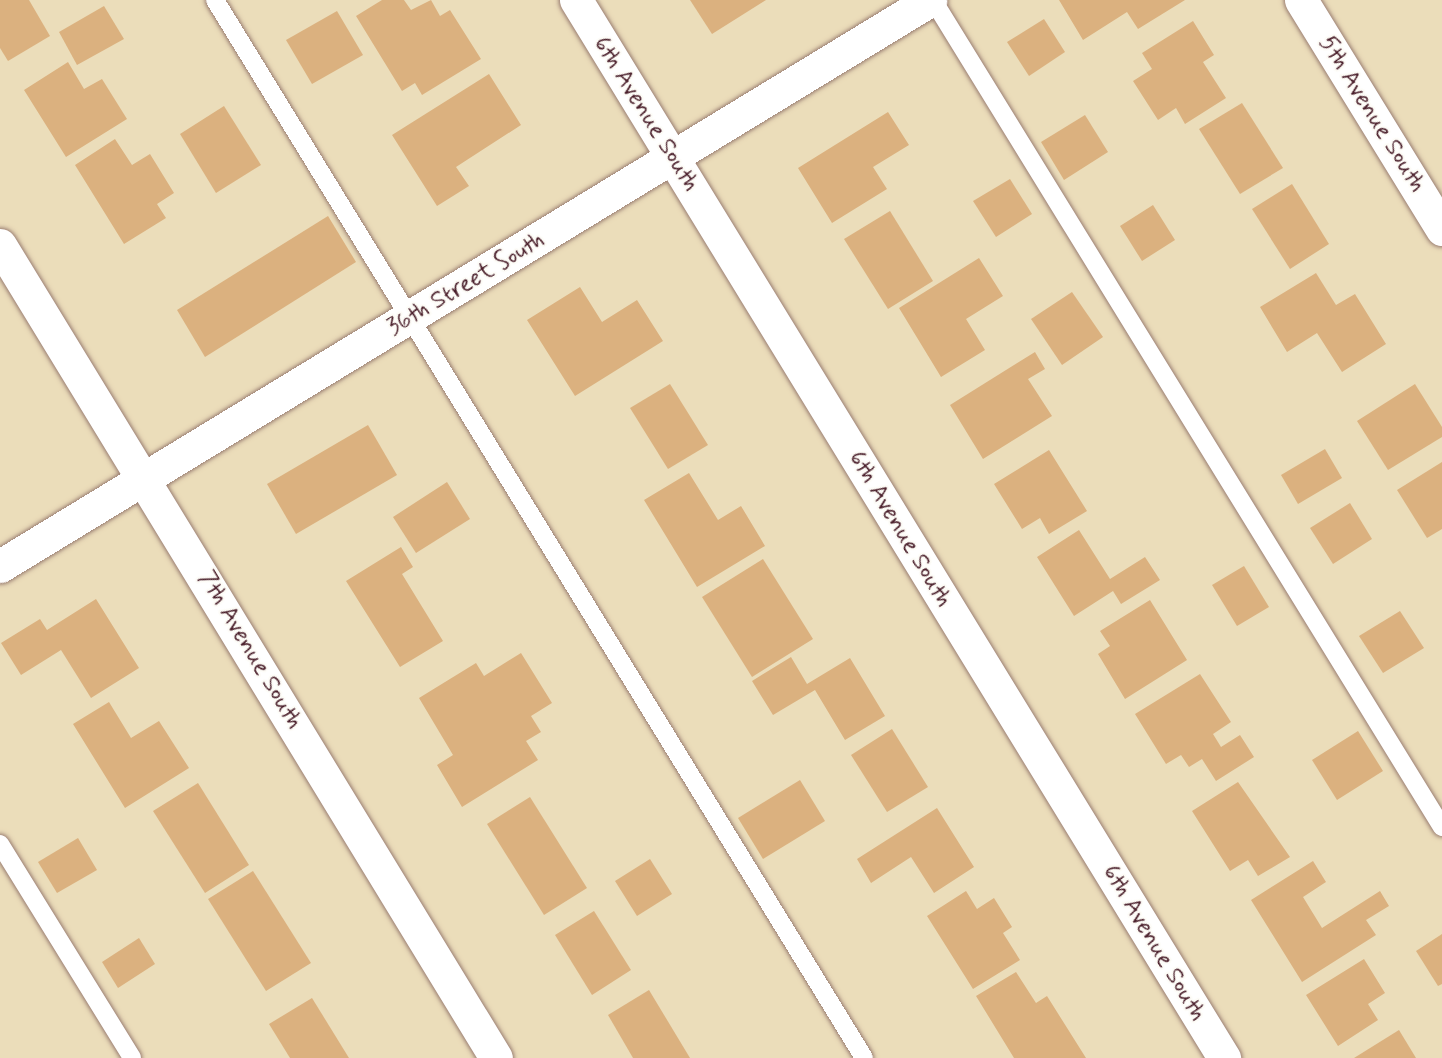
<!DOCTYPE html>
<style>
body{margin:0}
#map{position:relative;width:1442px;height:1058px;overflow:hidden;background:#ebddba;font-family:Mynerve,sans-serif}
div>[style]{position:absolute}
.building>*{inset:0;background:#dbb17f}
.roads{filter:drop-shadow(0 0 2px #9a7e72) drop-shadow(0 0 2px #9a7e72)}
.lane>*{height:18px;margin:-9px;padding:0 9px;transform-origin:9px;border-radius:9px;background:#fff}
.street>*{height:33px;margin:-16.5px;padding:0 16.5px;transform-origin:16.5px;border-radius:16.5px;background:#fff}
span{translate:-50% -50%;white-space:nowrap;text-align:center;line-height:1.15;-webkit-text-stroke:4.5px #fdfcf7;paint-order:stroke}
.street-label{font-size:24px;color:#4a1f2b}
</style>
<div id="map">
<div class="building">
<i style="clip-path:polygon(0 0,29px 0,50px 36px,8px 61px,0 48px)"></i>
<i style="clip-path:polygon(382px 0,404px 0,411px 10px,431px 0,440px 16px,450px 10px,481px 59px,422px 95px,415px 83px,402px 91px,356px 16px)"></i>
<i style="clip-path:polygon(690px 0,766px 0,712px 34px)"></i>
<i style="clip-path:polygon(1059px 0,1185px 0,1138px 29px,1127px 12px,1083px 40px)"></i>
<i style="clip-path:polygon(104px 6px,124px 39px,77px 65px,59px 32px)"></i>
<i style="clip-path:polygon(337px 11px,363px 55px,312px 84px,286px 40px)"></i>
<i style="clip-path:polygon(1044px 19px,1065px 52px,1029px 76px,1007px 42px)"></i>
<i style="clip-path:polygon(1193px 21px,1214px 55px,1203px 62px,1226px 98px,1185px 124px,1176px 108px,1158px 120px,1133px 81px,1152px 69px,1142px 53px)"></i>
<i style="clip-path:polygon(68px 62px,84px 89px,102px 79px,127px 119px,66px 157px,24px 90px)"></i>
<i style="clip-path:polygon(489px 74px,521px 125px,456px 167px,469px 186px,437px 206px,392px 135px)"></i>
<i style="clip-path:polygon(1242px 103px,1283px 168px,1240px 194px,1199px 129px)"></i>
<i style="clip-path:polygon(224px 106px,261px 165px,216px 193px,180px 134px)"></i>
<i style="clip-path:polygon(888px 112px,909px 145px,873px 167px,887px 189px,832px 223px,798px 168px)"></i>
<i style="clip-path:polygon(1085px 115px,1108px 152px,1064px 180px,1041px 142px)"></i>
<i style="clip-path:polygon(115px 139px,132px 165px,150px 154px,174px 193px,157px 204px,166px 218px,124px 244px,75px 165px)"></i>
<i style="clip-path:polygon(1010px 179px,1032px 214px,996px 237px,973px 201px)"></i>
<i style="clip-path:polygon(1292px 184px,1329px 244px,1290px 269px,1252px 209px)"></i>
<i style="clip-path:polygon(1153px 205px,1175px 240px,1142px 261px,1120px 226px)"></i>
<i style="clip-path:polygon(890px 211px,933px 281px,888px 309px,844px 239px)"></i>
<i style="clip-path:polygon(328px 216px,356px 262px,205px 357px,177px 310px)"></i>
<i style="clip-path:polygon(979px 258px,1003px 296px,966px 319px,985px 350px,941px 377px,899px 308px)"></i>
<i style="clip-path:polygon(1316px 273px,1336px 305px,1355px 294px,1386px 344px,1342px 372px,1317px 333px,1287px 352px,1260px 307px)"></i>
<i style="clip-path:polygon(580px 287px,602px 322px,637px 300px,663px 341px,575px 396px,527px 320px)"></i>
<i style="clip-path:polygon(1072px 292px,1103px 337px,1062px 365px,1031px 319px)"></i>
<i style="clip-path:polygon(1035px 352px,1045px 369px,1028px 379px,1052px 416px,983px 459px,950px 405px)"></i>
<i style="clip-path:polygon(670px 384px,708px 445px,668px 469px,630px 408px)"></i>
<i style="clip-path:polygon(1415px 384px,1442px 427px,1442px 437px,1388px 470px,1357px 421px)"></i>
<i style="clip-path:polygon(368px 425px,397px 475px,296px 534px,267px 484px)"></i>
<i style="clip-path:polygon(1325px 449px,1342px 478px,1298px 504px,1281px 475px)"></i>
<i style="clip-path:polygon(1049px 450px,1087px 511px,1049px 534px,1040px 518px,1022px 529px,994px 484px)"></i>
<i style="clip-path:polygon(1442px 462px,1442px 529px,1427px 538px,1397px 490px)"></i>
<i style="clip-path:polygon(689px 473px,718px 520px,741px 506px,765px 546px,697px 587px,644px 500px)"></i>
<i style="clip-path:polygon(447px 482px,470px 519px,416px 553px,393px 517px)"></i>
<i style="clip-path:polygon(1350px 503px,1372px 539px,1333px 564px,1310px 528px)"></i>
<i style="clip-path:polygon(1079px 530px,1110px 579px,1145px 557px,1160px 580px,1121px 604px,1113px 591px,1074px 616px,1037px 557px)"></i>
<i style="clip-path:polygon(401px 547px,413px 567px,402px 574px,443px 641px,400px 667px,346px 581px)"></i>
<i style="clip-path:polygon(763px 559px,813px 639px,752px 677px,702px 597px)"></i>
<i style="clip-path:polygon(1244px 566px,1269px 607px,1237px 626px,1212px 585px)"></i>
<i style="clip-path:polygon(96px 599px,139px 668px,91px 698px,61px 650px,21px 675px,1px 643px,40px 619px,47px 630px)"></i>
<i style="clip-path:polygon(1150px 600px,1187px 660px,1125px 699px,1098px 654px,1110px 646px,1100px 631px)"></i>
<i style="clip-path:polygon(1400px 611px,1424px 648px,1383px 673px,1359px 636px)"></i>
<i style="clip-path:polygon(521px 653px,552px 703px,531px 716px,541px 732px,526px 741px,538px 760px,462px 807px,437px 765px,453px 755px,419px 698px,476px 663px,484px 676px)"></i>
<i style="clip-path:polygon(791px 657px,807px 684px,850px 658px,885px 716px,845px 740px,815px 690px,773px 715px,752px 681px)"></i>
<i style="clip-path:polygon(1200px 674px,1231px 722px,1213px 734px,1221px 747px,1240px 735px,1254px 757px,1216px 781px,1202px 759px,1189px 767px,1181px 755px,1166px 764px,1135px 714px)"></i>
<i style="clip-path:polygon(109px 702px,131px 738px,159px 721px,189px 768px,125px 808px,73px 724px)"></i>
<i style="clip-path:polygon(892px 729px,928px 787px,887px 812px,851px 755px)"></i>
<i style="clip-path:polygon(1358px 731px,1383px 771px,1337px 800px,1312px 760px)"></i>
<i style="clip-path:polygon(800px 780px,825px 821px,763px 859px,738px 818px)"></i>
<i style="clip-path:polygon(1238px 782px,1290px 857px,1258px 876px,1248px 860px,1230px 871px,1192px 811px)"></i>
<i style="clip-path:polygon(198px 783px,249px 865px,205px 893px,153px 811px)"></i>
<i style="clip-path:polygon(530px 797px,587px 888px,544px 915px,487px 824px)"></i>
<i style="clip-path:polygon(937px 808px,974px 867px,934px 893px,911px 857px,871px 883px,857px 859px)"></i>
<i style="clip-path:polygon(78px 838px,97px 870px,57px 893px,38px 862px)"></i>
<i style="clip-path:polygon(650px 859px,672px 894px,637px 916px,615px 881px)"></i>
<i style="clip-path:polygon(1313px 861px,1326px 882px,1303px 897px,1322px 928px,1380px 891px,1389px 906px,1366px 920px,1376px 935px,1302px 982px,1251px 900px)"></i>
<i style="clip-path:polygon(253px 871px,311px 963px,266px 991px,208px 899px)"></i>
<i style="clip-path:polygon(966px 891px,977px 909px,994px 898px,1012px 927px,1003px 933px,1020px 960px,973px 989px,927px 916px)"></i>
<i style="clip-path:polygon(594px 911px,631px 970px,592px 995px,555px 935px)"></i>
<i style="clip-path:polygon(1442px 934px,1442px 984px,1438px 986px,1416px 951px)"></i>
<i style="clip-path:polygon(139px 938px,155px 964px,118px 988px,102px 962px)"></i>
<i style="clip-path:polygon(1364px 959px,1385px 993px,1368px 1004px,1378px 1020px,1338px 1046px,1306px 995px)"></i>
<i style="clip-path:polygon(1016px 972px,1036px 1003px,1047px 996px,1086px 1058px,1014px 1058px,976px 996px)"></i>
<i style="clip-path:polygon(649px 990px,690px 1058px,633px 1058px,608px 1015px)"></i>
<i style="clip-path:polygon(312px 998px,349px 1058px,290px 1058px,269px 1024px)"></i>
<i style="clip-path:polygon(1399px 1030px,1416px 1058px,1354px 1058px)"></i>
</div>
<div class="roads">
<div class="lane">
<i style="left:215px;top:0;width:1241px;rotate:58.47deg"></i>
<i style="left:933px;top:0;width:971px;rotate:58.39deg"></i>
<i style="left:0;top:844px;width:251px;rotate:58.3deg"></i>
</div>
<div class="street">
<i style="left:576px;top:0;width:1241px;rotate:58.51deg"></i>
<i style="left:1301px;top:0;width:269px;rotate:58.4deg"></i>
<i style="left:0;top:245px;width:952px;rotate:58.61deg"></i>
<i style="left:0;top:566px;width:1089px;rotate:-31.32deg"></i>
</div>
</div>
<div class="street-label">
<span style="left:646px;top:114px;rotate:58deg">6th Avenue South</span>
<span style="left:1372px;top:114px;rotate:58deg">5th Avenue South</span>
<span style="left:466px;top:284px;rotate:-31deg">36th Street South</span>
<span style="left:900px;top:529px;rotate:59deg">6th Avenue South</span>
<span style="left:250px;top:650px;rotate:59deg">7th Avenue South</span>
<span style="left:1154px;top:943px;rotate:59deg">6th Avenue South</span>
</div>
</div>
